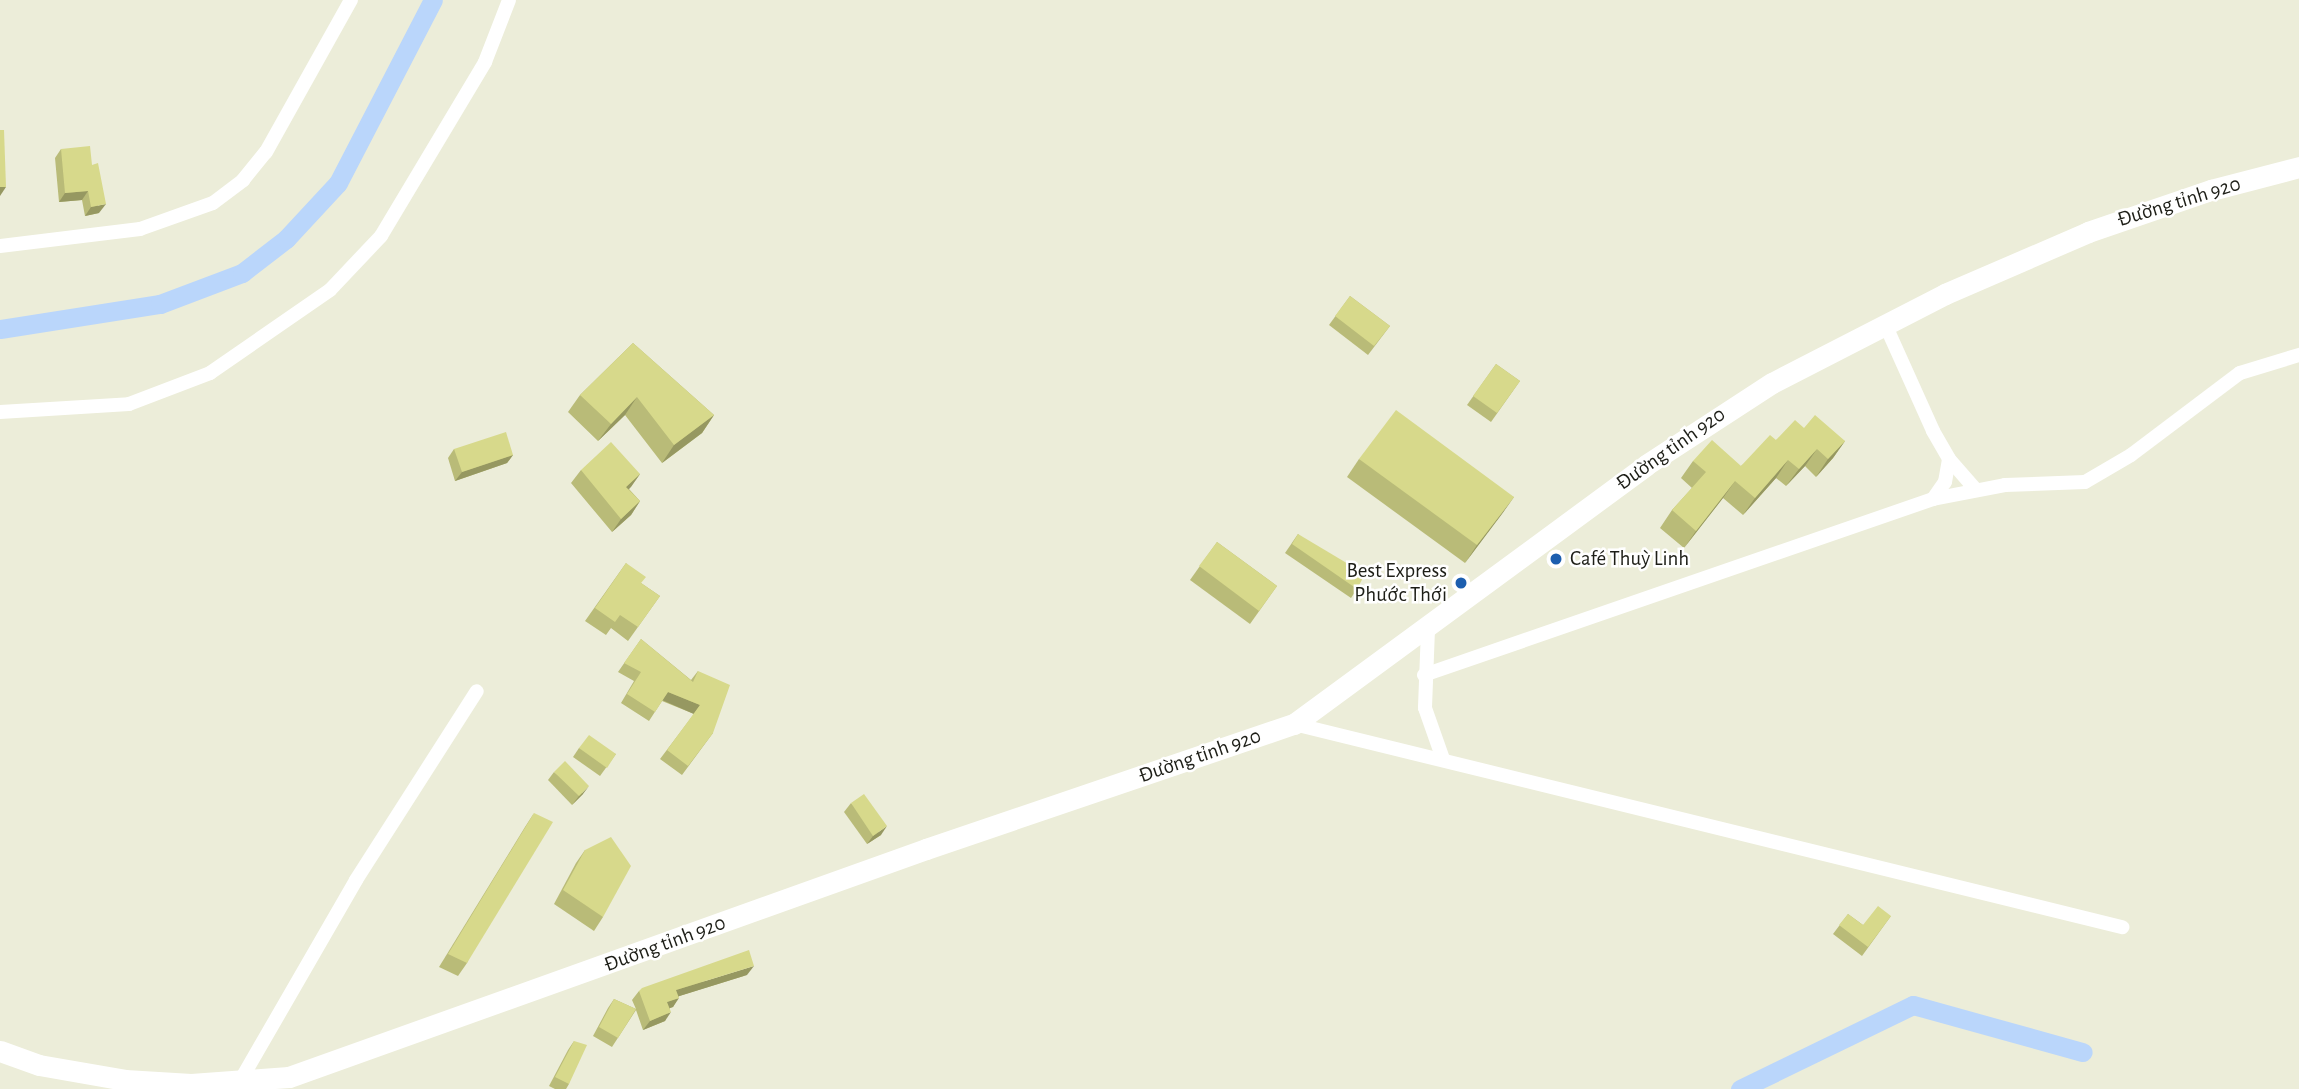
<!DOCTYPE html>
<meta charset="utf-8">
<style>
body{margin:0}
#map{position:relative;width:2299px;height:1089px;overflow:hidden;background:#ecedd9;font-family:"Alegreya Sans",sans-serif}
div>[style]{position:absolute}
.canal>*{height:19px;margin:-9.5px;padding:0 9.5px;transform-origin:9.5px;border-radius:9.5px;background:#bad6fb}
.minor>*{height:14px;margin:-7px;padding:0 7px;transform-origin:7px;border-radius:7px;background:#fff}
.secondary>*{height:21px;margin:-10.5px;padding:0 10.5px;transform-origin:10.5px;border-radius:10.5px;background:#fff}
.wall>*{inset:0;background:#b9bb78}
.shaded-wall>*{inset:0;background:#969861}
.building>*{inset:0;background:#d7d98b}
.dots>*{width:19px;height:19px;translate:-50% -50%;box-sizing:border-box;border:4px solid #fff;border-radius:50%}
span{translate:-50% -50%;white-space:nowrap;text-align:center;line-height:1.15;-webkit-text-stroke:5px #fff;paint-order:stroke}
.street-label{font-size:21px;color:#1d1e17}
.poi-label{font-size:21px;color:#1d1e17}
.left{translate:0 -50%;text-align:left}
.right{translate:-100% -50%;text-align:right}
</style>
<div id="map">
<div class="canal">
<i style="left:0;top:329px;width:162px;rotate:-8.9deg"></i>
<i style="left:160px;top:304px;width:88px;rotate:-20.7deg"></i>
<i style="left:242px;top:273px;width:56px;rotate:-37.7deg"></i>
<i style="left:286px;top:239px;width:76px;rotate:-47.1deg"></i>
<i style="left:338px;top:183px;width:206px;rotate:-62.6deg"></i>
<i style="left:1740px;top:1089px;width:192px;rotate:-25.9deg"></i>
<i style="left:1913px;top:1005px;width:176px;rotate:15.5deg"></i>
</div>
<div class="minor">
<i style="left:0;top:246px;width:141px;rotate:-6.9deg"></i>
<i style="left:140px;top:229px;width:77px;rotate:-19.6deg"></i>
<i style="left:213px;top:203px;width:38px;rotate:-37deg"></i>
<i style="left:243px;top:180px;width:36px;rotate:-51deg"></i>
<i style="left:266px;top:152px;width:174px;rotate:-60.8deg"></i>
<i style="left:1885px;top:324px;width:117px;rotate:65.8deg"></i>
<i style="left:1933px;top:431px;width:32px;rotate:60deg"></i>
<i style="left:1949px;top:459px;width:41px;rotate:48.9deg"></i>
<i style="left:0;top:412px;width:129px;rotate:-3.5deg"></i>
<i style="left:129px;top:404px;width:87px;rotate:-20.9deg"></i>
<i style="left:210px;top:373px;width:146px;rotate:-34.7deg"></i>
<i style="left:330px;top:290px;width:74px;rotate:-46.6deg"></i>
<i style="left:381px;top:236px;width:203px;rotate:-59.1deg"></i>
<i style="left:485px;top:62px;width:66px;rotate:-68.8deg"></i>
<i style="left:1933px;top:499px;width:21px;rotate:-55deg"></i>
<i style="left:1945px;top:482px;width:23px;rotate:-80deg"></i>
<i style="left:1428px;top:629px;width:79px;rotate:92.2deg"></i>
<i style="left:1425px;top:708px;width:54px;rotate:70.6deg"></i>
<i style="left:1424px;top:675px;width:539px;rotate:-19.07deg"></i>
<i style="left:1933px;top:499px;width:73px;rotate:-11deg"></i>
<i style="left:2005px;top:485px;width:80px;rotate:-2.1deg"></i>
<i style="left:2085px;top:482px;width:53px;rotate:-30.4deg"></i>
<i style="left:2131px;top:455px;width:136px;rotate:-37deg"></i>
<i style="left:2240px;top:373px;width:62px;rotate:-17deg"></i>
<i style="left:1294px;top:724px;width:853px;rotate:13.78deg"></i>
<i style="left:239px;top:1083px;width:234px;rotate:-60deg"></i>
<i style="left:356px;top:880px;width:224px;rotate:-57.4deg"></i>
</div>
<div class="secondary">
<i style="left:0;top:1051px;width:41px;rotate:19.7deg"></i>
<i style="left:39px;top:1065px;width:87px;rotate:9.9deg"></i>
<i style="left:125px;top:1080px;width:66px;rotate:3.5deg"></i>
<i style="left:191px;top:1084px;width:98px;rotate:-4.1deg"></i>
<i style="left:289px;top:1077px;width:677px;rotate:-19.69deg"></i>
<i style="left:926px;top:849px;width:389px;rotate:-18.8deg"></i>
<i style="left:1294px;top:724px;width:437px;rotate:-36.3deg"></i>
<i style="left:1646px;top:465px;width:150px;rotate:-33.1deg"></i>
<i style="left:1772px;top:383px;width:195px;rotate:-27.2deg"></i>
<i style="left:1945px;top:294px;width:156px;rotate:-23.4deg"></i>
<i style="left:2088px;top:232px;width:130px;rotate:-18.9deg"></i>
<i style="left:2211px;top:190px;width:91px;rotate:-14.6deg"></i>
</div>
<div class="wall">
<i style="clip-path:polygon(61px 149px,92px 165px,99px 213px,85px 216px,82px 200px,59px 202px,55px 158px)"></i>
<i style="clip-path:polygon(1350px 296px,1390px 326px,1368px 355px,1329px 325px)"></i>
<i style="clip-path:polygon(633px 343px,714px 415px,702px 433px,662px 463px,625px 415px,598px 441px,568px 412px,580px 395px)"></i>
<i style="clip-path:polygon(1496px 364px,1520px 381px,1491px 422px,1467px 405px)"></i>
<i style="clip-path:polygon(1804px 428px,1845px 441px,1833px 458px,1816px 477px,1805px 466px,1786px 486px,1776px 478px,1743px 515px,1723px 498px,1684px 548px,1660px 528px,1672px 510px,1692px 488px,1681px 478px,1693px 461px,1741px 466px,1776px 440px)"></i>
<i style="clip-path:polygon(454px 449px,513px 455px,507px 463px,455px 481px,448px 458px)"></i>
<i style="clip-path:polygon(1359px 459px,1514px 497px,1465px 563px,1347px 477px)"></i>
<i style="clip-path:polygon(581px 470px,640px 474px,629px 489px,640px 501px,631px 515px,612px 532px,571px 483px)"></i>
<i style="clip-path:polygon(1298px 534px,1357px 589px,1351px 598px,1285px 553px)"></i>
<i style="clip-path:polygon(1217px 542px,1277px 586px,1250px 624px,1190px 580px)"></i>
<i style="clip-path:polygon(626px 563px,641px 583px,660px 596px,628px 641px,611px 628px,606px 635px,585px 621px)"></i>
<i style="clip-path:polygon(641px 639px,691px 680px,698px 671px,713px 733px,682px 775px,660px 759px,694px 714px,662px 701px,649px 721px,621px 703px,634px 681px,618px 672px)"></i>
<i style="clip-path:polygon(579px 748px,616px 754px,600px 776px,573px 757px)"></i>
<i style="clip-path:polygon(554px 772px,583px 794px,572px 805px,548px 780px)"></i>
<i style="clip-path:polygon(851px 803px,881px 835px,867px 844px,844px 812px)"></i>
<i style="clip-path:polygon(534px 813px,467px 963px,458px 976px,439px 967px,525px 827px)"></i>
<i style="clip-path:polygon(585px 850px,603px 917px,594px 931px,554px 904px,576px 863px)"></i>
<i style="clip-path:polygon(1848px 914px,1863px 925px,1891px 916px,1862px 956px,1833px 934px)"></i>
<i style="clip-path:polygon(747px 975px,679px 996px,673px 1007px,670px 1008px,665px 1021px,643px 1030px,636px 1010px,612px 1047px,593px 1036px,608px 1008px,614px 999px,636px 1009px,632px 1000px,639px 991px)"></i>
<i style="clip-path:polygon(574px 1041px,569px 1084px,566px 1089px,555px 1089px,549px 1086px,568px 1050px)"></i>
</div>
<div class="shaded-wall">
<i style="clip-path:polygon(0 187px,6px 187px,0 196px)"></i>
<i style="clip-path:polygon(88px 191px,82px 200px,59px 202px,65px 193px)"></i>
<i style="clip-path:polygon(106px 204px,99px 213px,85px 216px,91px 207px)"></i>
<i style="clip-path:polygon(637px 397px,625px 415px,598px 441px,611px 424px)"></i>
<i style="clip-path:polygon(714px 415px,702px 433px,662px 463px,674px 445px)"></i>
<i style="clip-path:polygon(1845px 441px,1833px 458px,1816px 477px,1828px 459px)"></i>
<i style="clip-path:polygon(1817px 449px,1805px 466px,1786px 486px,1799px 469px)"></i>
<i style="clip-path:polygon(513px 455px,507px 463px,455px 481px,462px 472px)"></i>
<i style="clip-path:polygon(1788px 460px,1776px 478px,1743px 515px,1755px 498px)"></i>
<i style="clip-path:polygon(640px 474px,631px 487px,617px 500px,626px 487px)"></i>
<i style="clip-path:polygon(1735px 481px,1723px 498px,1684px 548px,1696px 531px)"></i>
<i style="clip-path:polygon(1514px 497px,1502px 514px,1465px 563px,1477px 545px)"></i>
<i style="clip-path:polygon(640px 501px,631px 515px,612px 532px,621px 519px)"></i>
<i style="clip-path:polygon(668px 692px,700px 705px,694px 714px,662px 700px)"></i>
<i style="clip-path:polygon(589px 786px,583px 794px,572px 805px,579px 796px)"></i>
<i style="clip-path:polygon(887px 826px,881px 835px,867px 844px,873px 836px)"></i>
<i style="clip-path:polygon(754px 966px,747px 975px,670px 999px,676px 990px)"></i>
<i style="clip-path:polygon(679px 998px,673px 1007px,661px 1011px,667px 1002px)"></i>
<i style="clip-path:polygon(671px 1012px,665px 1021px,643px 1030px,650px 1021px)"></i>
</div>
<div class="building">
<i style="clip-path:polygon(0 130px,4px 130px,6px 187px,0 187px)"></i>
<i style="clip-path:polygon(90px 146px,92px 165px,98px 163px,106px 204px,91px 207px,88px 191px,65px 193px,61px 149px)"></i>
<i style="clip-path:polygon(1350px 296px,1390px 326px,1374px 346px,1335px 316px)"></i>
<i style="clip-path:polygon(633px 343px,714px 415px,674px 445px,637px 397px,611px 424px,580px 395px)"></i>
<i style="clip-path:polygon(1496px 364px,1520px 381px,1497px 413px,1473px 396px)"></i>
<i style="clip-path:polygon(1396px 410px,1514px 497px,1477px 545px,1359px 459px)"></i>
<i style="clip-path:polygon(1815px 415px,1845px 441px,1828px 459px,1817px 449px,1799px 469px,1788px 460px,1755px 498px,1735px 481px,1696px 531px,1672px 510px,1706px 472px,1693px 461px,1712px 440px,1741px 466px,1770px 435px,1776px 440px,1795px 420px,1804px 428px)"></i>
<i style="clip-path:polygon(506px 432px,513px 455px,462px 472px,454px 449px)"></i>
<i style="clip-path:polygon(611px 442px,640px 474px,626px 487px,640px 501px,621px 519px,581px 470px)"></i>
<i style="clip-path:polygon(1298px 534px,1365px 574px,1357px 589px,1292px 544px)"></i>
<i style="clip-path:polygon(1217px 542px,1277px 586px,1259px 611px,1199px 566px)"></i>
<i style="clip-path:polygon(626px 563px,646px 577px,641px 583px,660px 596px,638px 627px,620px 615px,615px 622px,595px 608px)"></i>
<i style="clip-path:polygon(641px 639px,693px 682px,698px 671px,730px 685px,713px 733px,688px 766px,667px 750px,700px 705px,668px 692px,655px 712px,627px 694px,641px 672px,624px 663px)"></i>
<i style="clip-path:polygon(589px 735px,616px 754px,607px 768px,579px 748px)"></i>
<i style="clip-path:polygon(565px 761px,589px 786px,579px 796px,554px 772px)"></i>
<i style="clip-path:polygon(864px 794px,887px 826px,873px 836px,851px 803px)"></i>
<i style="clip-path:polygon(534px 813px,553px 822px,467px 963px,448px 954px)"></i>
<i style="clip-path:polygon(611px 837px,631px 866px,603px 917px,563px 890px,585px 850px)"></i>
<i style="clip-path:polygon(1878px 906px,1891px 916px,1868px 947px,1839px 925px,1848px 914px,1863px 925px)"></i>
<i style="clip-path:polygon(749px 950px,754px 966px,676px 990px,679px 998px,667px 1002px,671px 1012px,650px 1021px,639px 991px,642px 988px)"></i>
<i style="clip-path:polygon(614px 999px,636px 1009px,618px 1038px,599px 1027px)"></i>
<i style="clip-path:polygon(574px 1041px,587px 1045px,569px 1084px,555px 1077px)"></i>
</div>
<div class="dots">
<i style="left:1556px;top:559px;background:#1c5eaf"></i>
<i style="left:1461px;top:583px;background:#1c5eaf"></i>
</div>
<div class="street-label">
<span style="left:2179px;top:202px;rotate:-17deg">Đường tỉnh 920</span>
<span style="left:1671px;top:449px;rotate:-35deg">Đường tỉnh 920</span>
<span style="left:1200px;top:756px;rotate:-19deg">Đường tỉnh 920</span>
<span style="left:665px;top:944px;rotate:-20deg">Đường tỉnh 920</span>
</div>
<div class="poi-label">
<span class="left" style="left:1570px;top:559px">Café Thuỳ Linh</span>
<span class="right" style="left:1447px;top:583px">Best Express<br>Phước Thới</span>
</div>
</div>
